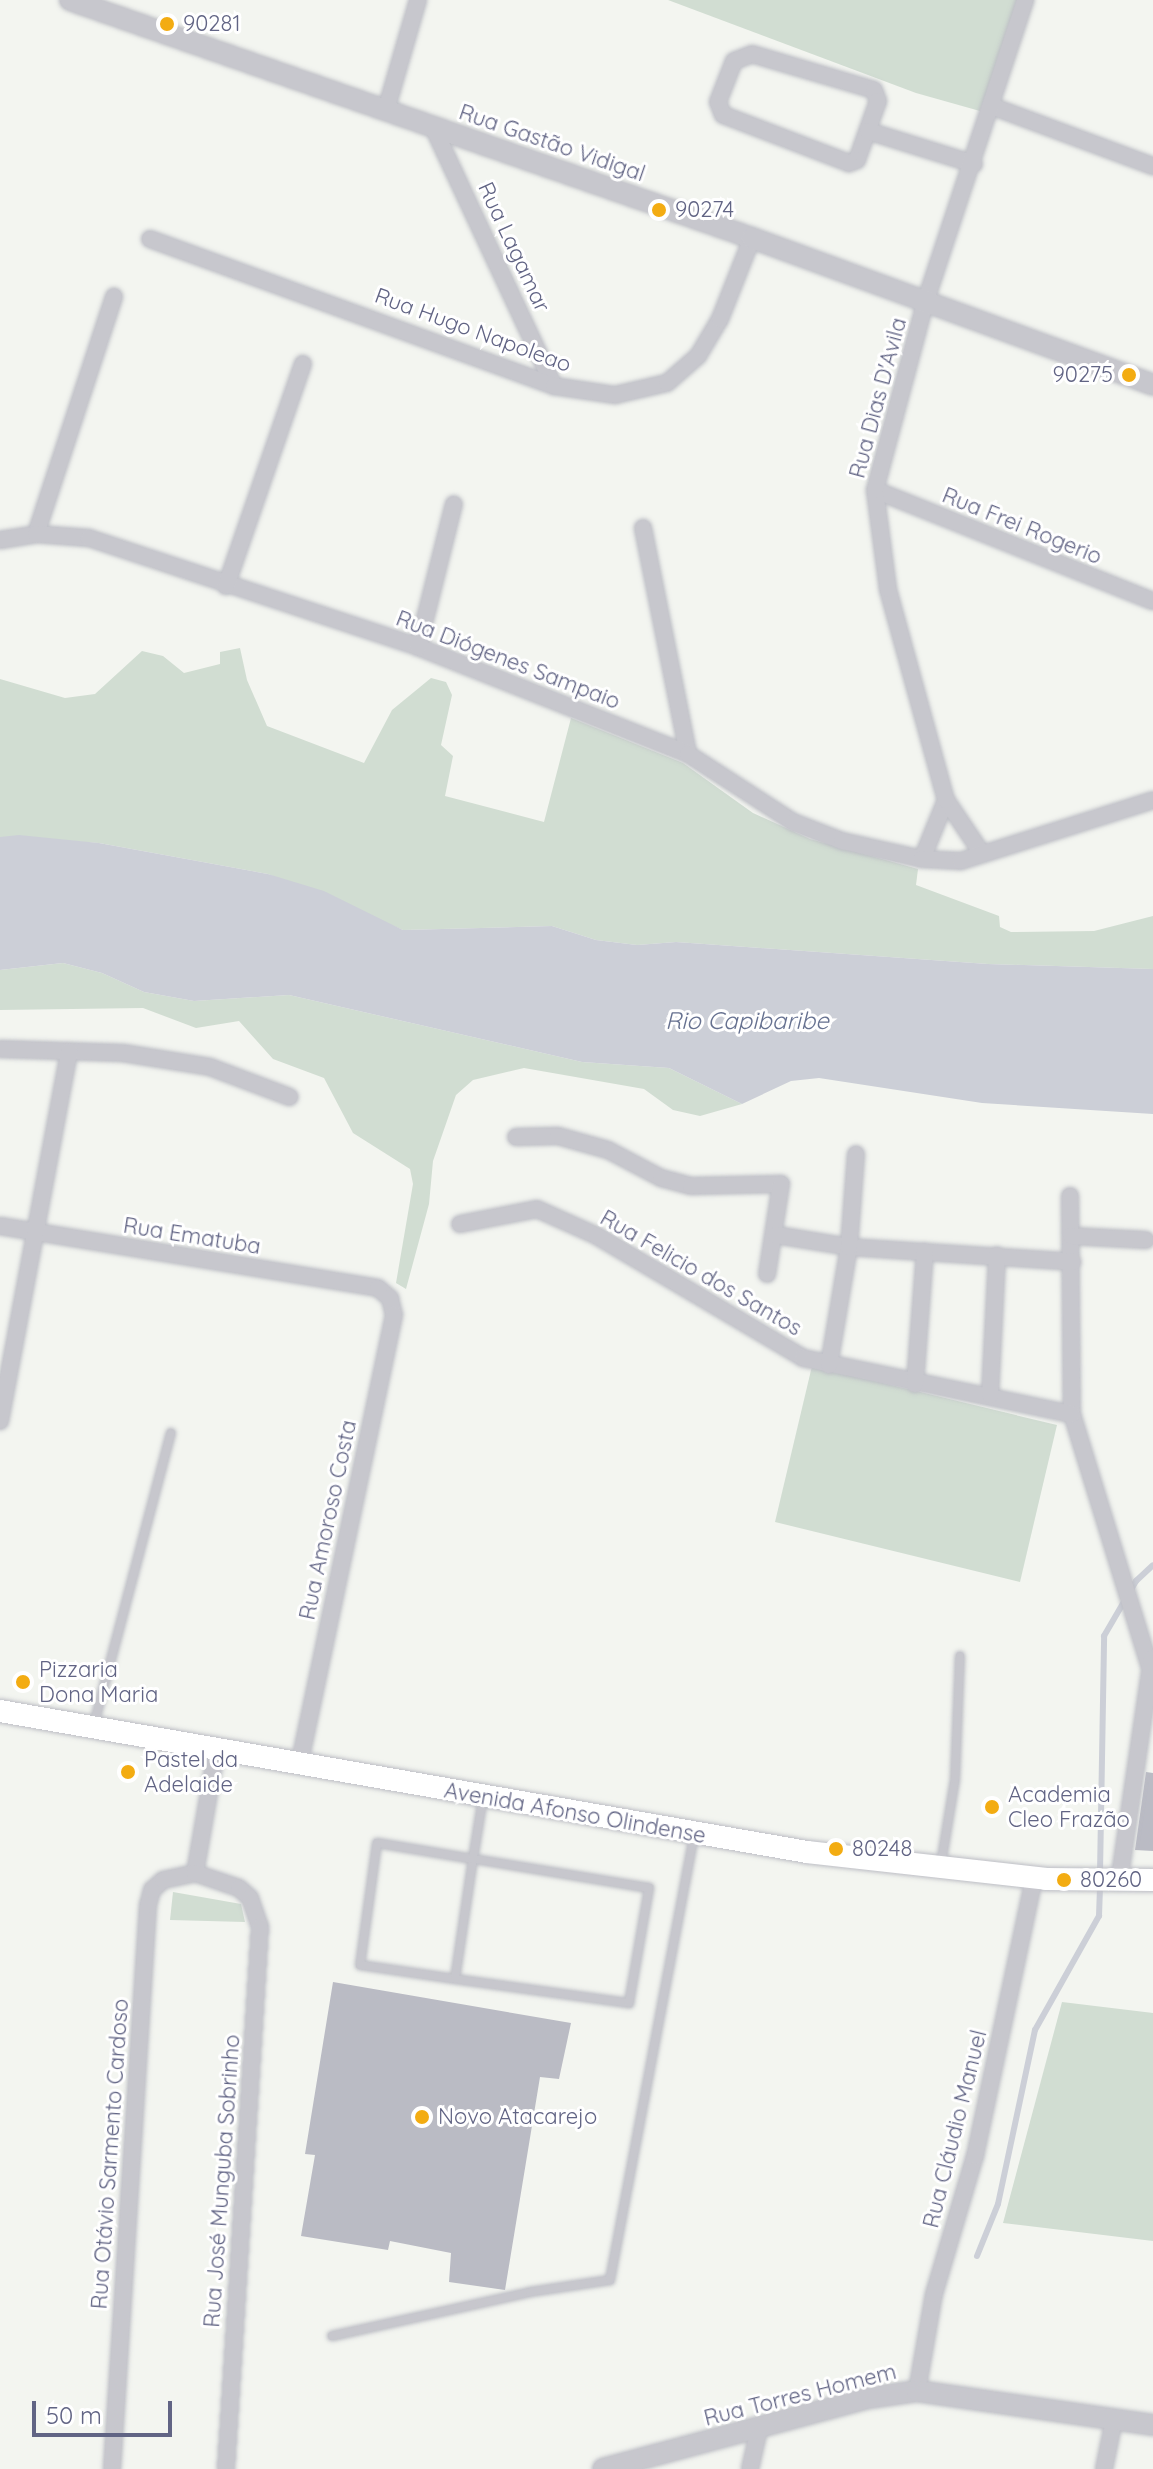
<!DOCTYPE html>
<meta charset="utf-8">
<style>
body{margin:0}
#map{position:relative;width:1153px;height:2469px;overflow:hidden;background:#f3f5f0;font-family:Quicksand,sans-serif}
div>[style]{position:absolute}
.green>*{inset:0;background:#d1ddd2}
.water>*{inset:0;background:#cccfd7}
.stream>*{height:6px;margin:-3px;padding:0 3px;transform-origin:3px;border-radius:3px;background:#cccfd7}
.building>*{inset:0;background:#babbc4}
.roads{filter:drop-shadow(0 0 2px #bdbec5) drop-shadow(0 0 2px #bdbec5)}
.service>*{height:8px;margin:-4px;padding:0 4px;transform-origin:4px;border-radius:4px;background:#c7c7cd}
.minor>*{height:16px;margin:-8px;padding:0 8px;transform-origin:8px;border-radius:8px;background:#c7c7cd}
.tertiary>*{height:20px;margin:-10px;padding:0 10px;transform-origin:10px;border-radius:10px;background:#c7c7cd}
.secondary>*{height:22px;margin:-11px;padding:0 11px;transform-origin:11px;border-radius:11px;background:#fff}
.dots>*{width:22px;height:22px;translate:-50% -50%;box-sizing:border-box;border:4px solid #fff;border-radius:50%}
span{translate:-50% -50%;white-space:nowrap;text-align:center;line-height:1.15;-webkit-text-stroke:6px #fff;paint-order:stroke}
.poi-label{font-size:22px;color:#616484}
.left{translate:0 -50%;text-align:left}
.right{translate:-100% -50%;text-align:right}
.street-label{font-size:22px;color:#616484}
.water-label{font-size:24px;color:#667190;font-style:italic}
.scale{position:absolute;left:32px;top:2401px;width:140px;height:36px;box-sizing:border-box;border:4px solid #616484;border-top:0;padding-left:10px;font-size:24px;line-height:28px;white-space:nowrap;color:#616484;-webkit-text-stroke:6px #fff;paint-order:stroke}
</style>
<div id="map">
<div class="green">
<i style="clip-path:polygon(668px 0,1018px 0,987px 113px,916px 93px)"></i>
<i style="clip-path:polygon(240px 648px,247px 680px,267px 726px,364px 763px,392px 710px,431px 678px,446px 682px,452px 695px,441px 745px,453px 756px,445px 796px,544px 822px,571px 718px,683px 763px,753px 813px,810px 839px,918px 869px,916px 885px,999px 916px,1000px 927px,1011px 932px,1094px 931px,1153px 916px,1153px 969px,988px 964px,676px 942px,637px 945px,596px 940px,552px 926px,403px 930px,268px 874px,99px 843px,0 837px,0 679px,65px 698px,95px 694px,142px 651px,163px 656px,184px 673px,220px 664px,220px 652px)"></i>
<i style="clip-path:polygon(63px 963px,102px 973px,144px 992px,194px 1001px,289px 995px,582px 1062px,669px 1068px,742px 1104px,700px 1116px,673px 1110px,644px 1089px,524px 1068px,473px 1080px,456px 1095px,433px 1161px,429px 1204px,406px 1289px,396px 1283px,413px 1184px,410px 1169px,353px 1133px,324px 1078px,273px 1059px,239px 1021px,196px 1028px,143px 1008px,0 1010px,0 970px)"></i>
<i style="clip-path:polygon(812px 1366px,1057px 1425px,1020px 1582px,775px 1522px)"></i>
<i style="clip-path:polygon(173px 1892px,241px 1904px,245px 1922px,170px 1920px)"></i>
<i style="clip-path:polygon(1062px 2002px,1153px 2013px,1153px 2241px,1003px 2223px)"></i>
</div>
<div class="water">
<i style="clip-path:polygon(19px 835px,99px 843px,268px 874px,324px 891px,403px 930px,552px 926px,596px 940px,637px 945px,676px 942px,988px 964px,1153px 969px,1153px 1114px,982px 1103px,819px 1078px,791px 1081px,742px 1104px,669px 1068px,582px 1062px,289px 995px,194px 1001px,144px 992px,102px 973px,63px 963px,0 970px,0 837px)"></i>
</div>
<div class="stream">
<i style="left:1100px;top:1873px;width:237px;rotate:-89deg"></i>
<i style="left:1104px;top:1636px;width:64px;rotate:-59.8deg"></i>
<i style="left:1136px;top:1581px;width:23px;rotate:-43deg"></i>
<i style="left:977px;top:2256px;width:56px;rotate:-68deg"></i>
<i style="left:998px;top:2204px;width:178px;rotate:-78deg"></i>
<i style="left:1035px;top:2030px;width:131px;rotate:-60.7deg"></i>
<i style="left:1099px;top:1916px;width:32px;rotate:-88deg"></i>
</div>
<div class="building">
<i style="clip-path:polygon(1146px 1772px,1153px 1773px,1153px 1851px,1135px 1850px)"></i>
<i style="clip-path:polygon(333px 1982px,571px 2023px,559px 2079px,540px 2077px,505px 2290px,449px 2282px,451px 2253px,390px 2241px,388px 2250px,301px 2236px,315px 2155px,305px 2154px)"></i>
</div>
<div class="roads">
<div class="service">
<i style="left:94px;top:1724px;width:301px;rotate:-75.2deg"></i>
<i style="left:941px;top:1864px;width:86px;rotate:-80.6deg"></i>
<i style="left:955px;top:1779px;width:123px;rotate:-87.7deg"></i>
<i style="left:455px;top:1979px;width:176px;rotate:7.9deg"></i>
<i style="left:629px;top:2003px;width:117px;rotate:-80.1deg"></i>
<i style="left:649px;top:1888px;width:178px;rotate:-170.6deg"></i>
<i style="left:473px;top:1859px;width:97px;rotate:-170.5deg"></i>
<i style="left:377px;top:1843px;width:123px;rotate:97.9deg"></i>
<i style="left:360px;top:1965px;width:96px;rotate:8.4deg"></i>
<i style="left:455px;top:1979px;width:121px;rotate:-81.5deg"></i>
<i style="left:473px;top:1859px;width:63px;rotate:-80.8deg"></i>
<i style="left:332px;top:2336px;width:203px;rotate:-12.5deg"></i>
<i style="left:530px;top:2292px;width:81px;rotate:-8.5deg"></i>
<i style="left:610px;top:2280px;width:454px;rotate:-79.3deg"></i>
</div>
<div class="minor">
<i style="left:752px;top:54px;width:127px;rotate:16.4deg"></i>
<i style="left:874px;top:90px;width:12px;rotate:70deg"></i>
<i style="left:878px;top:101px;width:63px;rotate:109.6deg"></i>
<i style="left:857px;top:160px;width:9px;rotate:159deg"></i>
<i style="left:849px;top:163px;width:135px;rotate:-159.1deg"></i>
<i style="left:723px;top:115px;width:14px;rotate:-111deg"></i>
<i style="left:718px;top:102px;width:44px;rotate:-68.7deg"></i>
<i style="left:734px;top:61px;width:19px;rotate:-21deg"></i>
<i style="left:994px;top:107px;width:170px;rotate:20.4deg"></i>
<i style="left:386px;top:110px;width:115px;rotate:-73.8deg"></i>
<i style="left:433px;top:127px;width:286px;rotate:65deg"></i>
<i style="left:868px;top:131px;width:111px;rotate:17.3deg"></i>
<i style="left:150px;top:239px;width:430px;rotate:20deg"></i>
<i style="left:554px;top:386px;width:62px;rotate:8.4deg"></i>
<i style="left:615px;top:395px;width:53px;rotate:-13deg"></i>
<i style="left:667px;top:383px;width:41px;rotate:-41.1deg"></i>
<i style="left:698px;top:356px;width:43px;rotate:-59.3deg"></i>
<i style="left:720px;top:319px;width:87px;rotate:-68.4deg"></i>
<i style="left:875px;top:490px;width:299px;rotate:21.8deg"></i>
<i style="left:643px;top:528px;width:230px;rotate:78.7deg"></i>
<i style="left:36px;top:534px;width:250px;rotate:-71.8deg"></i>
<i style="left:0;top:540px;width:36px;rotate:-9deg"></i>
<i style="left:36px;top:534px;width:53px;rotate:4.3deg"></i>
<i style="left:89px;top:538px;width:347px;rotate:18.3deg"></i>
<i style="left:418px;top:647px;width:290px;rotate:21.6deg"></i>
<i style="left:688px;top:754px;width:125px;rotate:32.9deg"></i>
<i style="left:793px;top:822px;width:53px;rotate:21.2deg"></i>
<i style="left:842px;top:841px;width:82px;rotate:12.7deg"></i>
<i style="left:922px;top:859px;width:64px;rotate:-67.9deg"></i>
<i style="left:226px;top:586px;width:235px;rotate:-70.9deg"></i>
<i style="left:418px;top:647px;width:147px;rotate:-75.9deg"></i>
<i style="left:981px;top:852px;width:63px;rotate:-123.9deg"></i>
<i style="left:946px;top:800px;width:219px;rotate:-105.4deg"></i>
<i style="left:888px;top:589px;width:100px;rotate:-97.5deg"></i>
<i style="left:875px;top:490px;width:197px;rotate:-75deg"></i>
<i style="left:926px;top:300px;width:316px;rotate:-71.7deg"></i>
<i style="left:922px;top:859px;width:39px;rotate:3deg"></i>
<i style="left:961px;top:861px;width:201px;rotate:-17.6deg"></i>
<i style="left:0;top:1049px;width:123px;rotate:1.9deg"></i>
<i style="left:123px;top:1053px;width:88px;rotate:9.1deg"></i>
<i style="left:210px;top:1067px;width:85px;rotate:20.6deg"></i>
<i style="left:516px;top:1137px;width:42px;rotate:-1.4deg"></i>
<i style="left:558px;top:1136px;width:52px;rotate:15.6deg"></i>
<i style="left:608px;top:1150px;width:60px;rotate:27.8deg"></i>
<i style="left:661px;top:1178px;width:31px;rotate:15deg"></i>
<i style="left:691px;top:1186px;width:90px;rotate:-1.3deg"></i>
<i style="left:781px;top:1184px;width:91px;rotate:98.8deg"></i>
<i style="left:1070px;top:1196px;width:218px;rotate:89.5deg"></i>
<i style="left:1072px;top:1414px;width:265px;rotate:72.9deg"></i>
<i style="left:460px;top:1224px;width:78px;rotate:-11deg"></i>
<i style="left:537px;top:1209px;width:66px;rotate:24.2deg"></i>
<i style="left:597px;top:1236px;width:239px;rotate:30.6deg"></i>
<i style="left:803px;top:1358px;width:275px;rotate:11.8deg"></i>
<i style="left:0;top:1226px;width:383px;rotate:9.3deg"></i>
<i style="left:378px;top:1288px;width:16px;rotate:40deg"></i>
<i style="left:390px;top:1298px;width:17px;rotate:77deg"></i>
<i style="left:394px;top:1315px;width:461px;rotate:101.9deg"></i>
<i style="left:776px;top:1235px;width:74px;rotate:9.3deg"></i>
<i style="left:849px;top:1247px;width:224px;rotate:3.8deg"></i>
<i style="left:1071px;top:1236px;width:75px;rotate:3.1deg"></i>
<i style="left:829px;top:1365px;width:120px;rotate:-80.4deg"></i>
<i style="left:849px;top:1247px;width:93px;rotate:-85.7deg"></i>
<i style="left:915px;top:1384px;width:133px;rotate:-85.7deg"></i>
<i style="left:990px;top:1395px;width:140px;rotate:-87.1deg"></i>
<i style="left:0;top:1421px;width:376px;rotate:-79.4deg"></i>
<i style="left:195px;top:1873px;width:122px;rotate:-80.1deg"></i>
<i style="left:1119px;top:1882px;width:226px;rotate:-81.6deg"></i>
<i style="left:917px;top:2391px;width:98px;rotate:-80.1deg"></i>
<i style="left:934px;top:2294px;width:144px;rotate:-73.5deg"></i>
<i style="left:975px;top:2156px;width:284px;rotate:-78deg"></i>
<i style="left:112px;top:2469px;width:565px;rotate:-86.35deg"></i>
<i style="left:148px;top:1905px;width:16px;rotate:-75deg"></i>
<i style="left:152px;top:1890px;width:15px;rotate:-42deg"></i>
<i style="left:163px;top:1880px;width:33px;rotate:-12deg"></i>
<i style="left:195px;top:1873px;width:46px;rotate:18.8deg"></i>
<i style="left:239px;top:1888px;width:15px;rotate:42deg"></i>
<i style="left:250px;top:1898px;width:31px;rotate:71deg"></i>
<i style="left:260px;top:1927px;width:543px;rotate:93.59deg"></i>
<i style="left:750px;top:2469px;width:41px;rotate:-77.3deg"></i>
<i style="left:1104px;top:2469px;width:50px;rotate:-78.5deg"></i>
</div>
<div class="tertiary">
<i style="left:70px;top:0;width:722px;rotate:19.24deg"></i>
<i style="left:752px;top:238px;width:427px;rotate:20.1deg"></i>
<i style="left:603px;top:2469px;width:274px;rotate:-15deg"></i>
<i style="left:868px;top:2398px;width:49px;rotate:-8.1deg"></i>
<i style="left:917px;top:2391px;width:238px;rotate:8.2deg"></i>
</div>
<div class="secondary">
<i style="left:0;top:1711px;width:819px;rotate:9.91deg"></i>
<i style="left:807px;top:1852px;width:241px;rotate:6.4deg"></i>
<i style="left:1046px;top:1879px;width:107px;rotate:0.5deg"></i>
</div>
</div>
<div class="dots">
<i style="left:167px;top:24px;background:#f3ac12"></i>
<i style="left:659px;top:210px;background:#f3ac12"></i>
<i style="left:1129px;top:375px;background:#f3ac12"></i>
<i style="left:23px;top:1682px;background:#f3ac12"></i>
<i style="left:128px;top:1772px;background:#f3ac12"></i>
<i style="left:992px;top:1807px;background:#f3ac12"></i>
<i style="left:836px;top:1849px;background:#f3ac12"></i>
<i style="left:1064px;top:1880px;background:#f3ac12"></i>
<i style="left:422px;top:2117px;background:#f3ac12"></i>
</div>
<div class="poi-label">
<span class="left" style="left:183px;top:24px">90281</span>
<span class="left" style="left:675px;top:210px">90274</span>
<span class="right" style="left:1113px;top:375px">90275</span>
<span class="left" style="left:39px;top:1682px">Pizzaria<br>Dona Maria</span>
<span class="left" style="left:144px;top:1772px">Pastel da<br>Adelaide</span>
<span class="left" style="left:1008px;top:1807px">Academia<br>Cleo Frazão</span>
<span class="left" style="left:852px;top:1849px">80248</span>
<span class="left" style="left:1080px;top:1880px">80260</span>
<span class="left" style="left:438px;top:2117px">Novo Atacarejo</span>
</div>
<div class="street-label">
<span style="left:552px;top:143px;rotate:19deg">Rua Gastão Vidigal</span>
<span style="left:514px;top:247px;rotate:65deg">Rua Lagamar</span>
<span style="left:473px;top:330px;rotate:20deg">Rua Hugo Napoleao</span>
<span style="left:878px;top:398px;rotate:-75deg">Rua Dias D'Avila</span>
<span style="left:1022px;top:526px;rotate:22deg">Rua Frei Rogerio</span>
<span style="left:508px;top:660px;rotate:21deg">Rua Diógenes Sampaio</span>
<span style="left:192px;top:1236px;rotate:9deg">Rua Ematuba</span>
<span style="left:701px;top:1273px;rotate:30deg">Rua Felicio dos Santos</span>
<span style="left:328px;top:1520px;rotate:-78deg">Rua Amoroso Costa</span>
<span style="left:575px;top:1813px;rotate:10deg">Avenida Afonso Olindense</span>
<span style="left:955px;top:2129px;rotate:-76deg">Rua Cláudio Manuel</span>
<span style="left:110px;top:2154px;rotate:-86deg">Rua Otávio Sarmento Cardoso</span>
<span style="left:222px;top:2181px;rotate:-86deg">Rua José Munguba Sobrinho</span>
<span style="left:800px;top:2395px;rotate:-14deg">Rua Torres Homem</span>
</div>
<div class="water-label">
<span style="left:747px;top:1021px">Rio Capibaribe</span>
</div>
<div class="scale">50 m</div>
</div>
